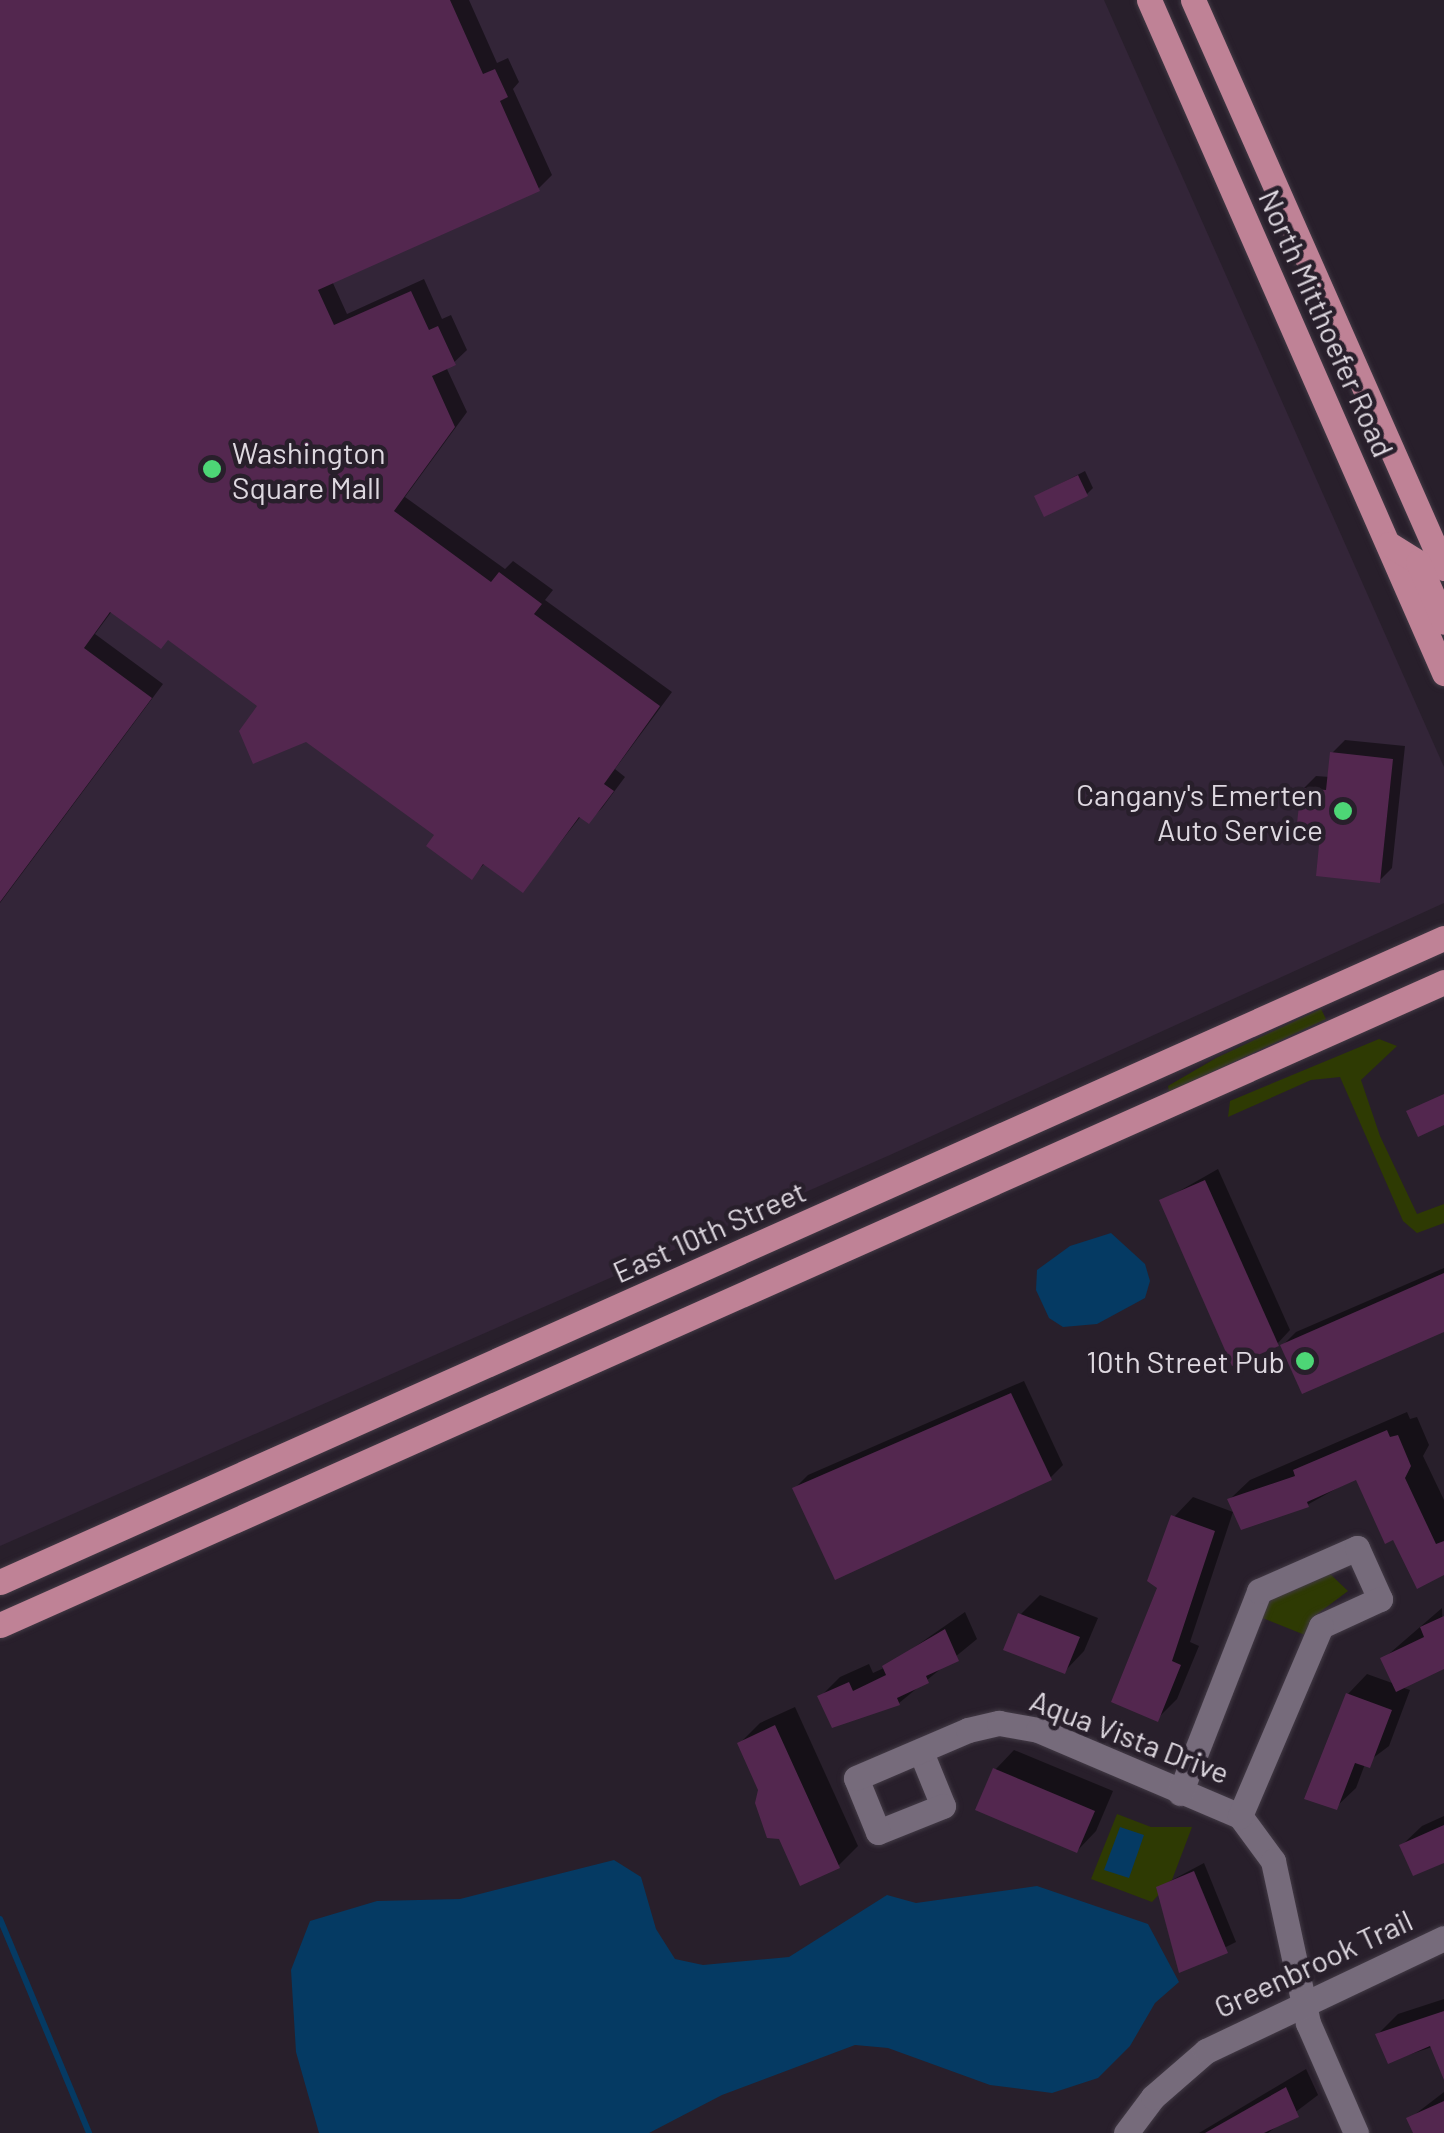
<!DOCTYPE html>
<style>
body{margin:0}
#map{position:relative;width:1444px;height:2133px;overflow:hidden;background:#281f2b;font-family:Barlow,sans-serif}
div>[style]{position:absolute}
.built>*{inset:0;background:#332538}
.green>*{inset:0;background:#2e3a03}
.water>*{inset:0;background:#053a63}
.shadow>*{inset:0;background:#0007}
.stream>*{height:6px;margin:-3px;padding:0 3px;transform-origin:3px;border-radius:3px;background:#053a63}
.building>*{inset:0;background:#53274f}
.roads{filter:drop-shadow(0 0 2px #423a45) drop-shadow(0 0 2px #423a45)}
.minor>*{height:25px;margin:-12.5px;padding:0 12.5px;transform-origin:12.5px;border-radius:12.5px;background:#766b7b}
.major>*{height:25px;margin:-12.5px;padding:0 12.5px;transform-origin:12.5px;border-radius:12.5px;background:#bf8296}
.dots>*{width:28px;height:28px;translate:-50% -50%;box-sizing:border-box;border:5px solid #281f2b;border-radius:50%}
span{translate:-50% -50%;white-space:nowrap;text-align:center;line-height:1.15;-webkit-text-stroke:9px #281f2b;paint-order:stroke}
.street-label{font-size:30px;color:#ded8e0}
.poi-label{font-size:30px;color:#ded8e0}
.left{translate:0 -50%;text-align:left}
.right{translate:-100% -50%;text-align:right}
</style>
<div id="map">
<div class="built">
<i style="clip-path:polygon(0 0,1104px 0,1444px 767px,1444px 903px,890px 1155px,0 1546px)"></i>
</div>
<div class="green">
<i style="clip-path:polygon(1321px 1009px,1326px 1019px,1169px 1092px,1168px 1086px,1216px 1058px)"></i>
<i style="clip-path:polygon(1379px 1039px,1397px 1046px,1361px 1080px,1380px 1136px,1417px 1214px,1444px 1204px,1444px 1223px,1417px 1233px,1403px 1221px,1340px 1077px,1311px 1080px,1228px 1117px,1230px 1101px)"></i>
<i style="clip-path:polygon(1307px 1570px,1329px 1573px,1348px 1591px,1312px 1618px,1305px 1635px,1260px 1617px,1261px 1609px)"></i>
<i style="clip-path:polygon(1117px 1814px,1151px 1827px,1192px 1827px,1172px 1880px,1152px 1902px,1091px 1879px)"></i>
</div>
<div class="water">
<i style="clip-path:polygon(1111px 1233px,1145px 1264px,1150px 1281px,1145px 1298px,1097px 1324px,1063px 1327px,1049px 1318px,1036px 1290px,1037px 1270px,1070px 1246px)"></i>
<i style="clip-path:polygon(1120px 1827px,1144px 1835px,1129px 1878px,1104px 1870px)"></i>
<i style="clip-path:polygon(614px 1860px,641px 1877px,656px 1929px,675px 1959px,703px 1965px,789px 1957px,887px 1895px,916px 1903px,1037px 1886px,1148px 1924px,1179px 1982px,1155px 2003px,1130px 2046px,1098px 2078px,1052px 2093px,990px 2085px,888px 2048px,855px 2045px,722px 2095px,649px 2133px,319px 2133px,296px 2052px,291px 1970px,310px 1921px,377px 1901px,460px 1899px)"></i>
</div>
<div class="shadow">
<i style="clip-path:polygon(0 0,469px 0,497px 63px,508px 58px,519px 82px,513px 89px,552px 175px,538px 189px,332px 281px,347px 314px,424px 279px,442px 319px,451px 315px,467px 350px,447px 369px,467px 412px,405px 497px,505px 569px,513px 561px,553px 590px,545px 600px,672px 692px,615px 769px,625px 777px,602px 808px,589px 821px,581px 816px,523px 890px,485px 863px,472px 877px,438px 834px,169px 638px,112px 611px,95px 634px,163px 684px,0 903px)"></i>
<i style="clip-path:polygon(1085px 471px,1093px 488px,1087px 494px,1037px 496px)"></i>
<i style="clip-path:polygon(1345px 740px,1405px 746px,1392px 868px,1379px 881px,1323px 833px,1303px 789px,1316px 776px,1330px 777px,1332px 753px)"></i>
<i style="clip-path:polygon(1218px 1169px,1290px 1330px,1277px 1344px,1162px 1201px)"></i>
<i style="clip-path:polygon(1444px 1268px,1444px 1330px,1283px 1345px,1296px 1332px)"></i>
<i style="clip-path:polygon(1024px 1381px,1063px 1465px,1050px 1478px,795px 1488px,808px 1475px)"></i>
<i style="clip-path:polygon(1407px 1412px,1410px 1419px,1417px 1417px,1429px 1445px,1423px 1456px,1444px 1500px,1444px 1573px,1394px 1537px,1357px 1477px,1307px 1505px,1230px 1499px,1250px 1480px)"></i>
<i style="clip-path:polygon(1193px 1497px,1233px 1512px,1190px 1642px,1199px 1646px,1177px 1699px,1157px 1719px,1174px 1517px)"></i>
<i style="clip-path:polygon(1040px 1595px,1098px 1618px,1084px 1651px,1065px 1671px,1020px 1615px)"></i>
<i style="clip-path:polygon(1442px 1608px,1444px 1666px,1401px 1687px,1410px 1690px,1389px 1746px,1365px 1764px,1356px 1788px,1336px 1807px,1348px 1694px,1367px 1674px,1395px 1684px,1383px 1659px)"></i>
<i style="clip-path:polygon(965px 1612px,977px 1639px,899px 1703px,820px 1697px,840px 1677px,869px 1664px,873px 1673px,886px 1667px)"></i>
<i style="clip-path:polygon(795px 1707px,858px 1846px,838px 1866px,761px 1789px,740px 1743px,760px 1723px)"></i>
<i style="clip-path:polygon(1014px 1750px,1113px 1791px,1096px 1831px,1077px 1851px,995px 1770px)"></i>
<i style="clip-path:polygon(1444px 1816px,1444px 1860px,1402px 1845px,1422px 1826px)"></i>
<i style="clip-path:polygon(1204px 1863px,1236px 1942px,1180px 1970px,1159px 1887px)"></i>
<i style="clip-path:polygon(1444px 1999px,1444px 2043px,1390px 2061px,1378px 2034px,1398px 2014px)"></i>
<i style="clip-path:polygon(1306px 2069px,1318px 2095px,1268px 2133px,1199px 2133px)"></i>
<i style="clip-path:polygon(1444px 2092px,1444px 2133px,1415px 2133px,1409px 2119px)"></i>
</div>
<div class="stream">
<i style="left:0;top:1919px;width:232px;rotate:67.4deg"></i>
</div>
<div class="building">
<i style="clip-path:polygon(0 0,450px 0,483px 74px,495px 69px,508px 97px,500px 101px,540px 191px,318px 290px,334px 325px,411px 291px,429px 330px,438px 326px,456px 365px,432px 376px,455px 427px,394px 511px,491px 582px,499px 572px,542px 604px,534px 614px,660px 706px,604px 784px,614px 791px,589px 824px,579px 817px,523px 893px,483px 864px,472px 880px,426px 846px,434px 835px,306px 742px,253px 764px,239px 731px,257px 706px,168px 640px,161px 649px,110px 612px,84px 648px,152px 698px,0 902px)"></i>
<i style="clip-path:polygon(1078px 475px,1088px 496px,1044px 517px,1034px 496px)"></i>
<i style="clip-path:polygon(1330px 752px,1393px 759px,1380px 883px,1316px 876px,1320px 835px,1296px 832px,1301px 788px,1326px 790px)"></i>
<i style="clip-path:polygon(1444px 1094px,1444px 1125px,1418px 1137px,1406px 1111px)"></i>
<i style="clip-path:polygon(1205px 1180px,1279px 1346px,1232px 1366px,1159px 1200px)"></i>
<i style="clip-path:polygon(1444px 1273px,1444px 1332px,1302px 1394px,1280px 1345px)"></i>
<i style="clip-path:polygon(1011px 1393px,1052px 1480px,835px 1580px,792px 1488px)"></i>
<i style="clip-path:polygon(1387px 1430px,1390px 1437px,1398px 1435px,1411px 1466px,1405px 1478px,1436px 1544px,1444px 1541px,1444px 1575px,1417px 1589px,1393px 1540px,1385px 1544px,1356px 1480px,1307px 1502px,1309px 1507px,1241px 1530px,1227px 1499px,1295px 1476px,1293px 1470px)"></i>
<i style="clip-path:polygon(1171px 1515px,1215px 1531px,1172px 1661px,1181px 1665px,1158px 1722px,1111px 1702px,1157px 1588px,1147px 1581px)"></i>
<i style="clip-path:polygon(1018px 1613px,1080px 1637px,1065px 1674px,1003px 1650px)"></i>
<i style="clip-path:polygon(1444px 1616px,1444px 1669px,1396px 1692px,1380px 1658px,1424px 1637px,1420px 1627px)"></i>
<i style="clip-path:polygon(945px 1629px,959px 1661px,926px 1676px,929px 1683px,897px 1698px,900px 1705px,832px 1728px,817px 1696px,849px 1682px,853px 1691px,886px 1675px,882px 1666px)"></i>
<i style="clip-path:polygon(1346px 1693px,1392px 1710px,1370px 1768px,1355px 1763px,1337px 1810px,1304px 1799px)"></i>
<i style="clip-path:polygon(775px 1725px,840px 1868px,800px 1886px,779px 1839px,767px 1838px,755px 1803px,758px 1790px,737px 1743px)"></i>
<i style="clip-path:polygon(993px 1768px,1095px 1811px,1077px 1853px,975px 1810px)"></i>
<i style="clip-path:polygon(1444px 1825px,1444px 1863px,1413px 1876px,1399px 1845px)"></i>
<i style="clip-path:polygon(1194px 1871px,1228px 1953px,1179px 1973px,1156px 1887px)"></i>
<i style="clip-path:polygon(1444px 2011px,1444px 2080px,1430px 2046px,1388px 2064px,1375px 2034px)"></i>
<i style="clip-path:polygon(1286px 2087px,1299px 2117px,1264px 2133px,1205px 2133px)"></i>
<i style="clip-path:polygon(1444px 2101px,1444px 2133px,1413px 2133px,1406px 2118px)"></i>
</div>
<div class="roads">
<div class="minor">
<i style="left:921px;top:1752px;width:58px;rotate:67.8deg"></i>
<i style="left:943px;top:1806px;width:70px;rotate:158.2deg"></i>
<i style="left:878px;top:1832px;width:58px;rotate:-112.2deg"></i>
<i style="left:856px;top:1778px;width:122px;rotate:-23.2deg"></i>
<i style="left:968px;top:1730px;width:32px;rotate:-13deg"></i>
<i style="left:999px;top:1723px;width:40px;rotate:10deg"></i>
<i style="left:1038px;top:1730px;width:220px;rotate:23.1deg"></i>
<i style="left:1240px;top:1816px;width:56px;rotate:53.7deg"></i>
<i style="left:1273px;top:1861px;width:166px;rotate:77.8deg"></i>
<i style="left:1308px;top:2023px;width:120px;rotate:66.4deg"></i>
<i style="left:1180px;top:1793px;width:217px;rotate:-68.6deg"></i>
<i style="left:1259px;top:1591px;width:107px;rotate:-23.7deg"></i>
<i style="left:1357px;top:1548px;width:56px;rotate:65.7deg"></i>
<i style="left:1380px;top:1599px;width:65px;rotate:155.4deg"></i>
<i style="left:1321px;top:1626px;width:207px;rotate:113.1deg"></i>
<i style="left:1126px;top:2133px;width:45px;rotate:-53.1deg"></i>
<i style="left:1153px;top:2097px;width:70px;rotate:-41deg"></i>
<i style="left:1206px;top:2051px;width:263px;rotate:-25.4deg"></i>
</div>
<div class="major">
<i style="left:1149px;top:0;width:735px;rotate:66.33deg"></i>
<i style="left:1193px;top:0;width:621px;rotate:66.16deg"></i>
<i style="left:1389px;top:544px;width:34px;rotate:32deg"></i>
<i style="left:1418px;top:562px;width:65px;rotate:66.6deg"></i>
<i style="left:0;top:1582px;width:1581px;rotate:-24.04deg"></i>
<i style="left:0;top:1625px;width:1581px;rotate:-24deg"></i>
</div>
</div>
<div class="dots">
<i style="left:212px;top:469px;background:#4dd676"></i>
<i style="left:1343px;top:811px;background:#4dd676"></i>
<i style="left:1305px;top:1361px;background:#4dd676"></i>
</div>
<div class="street-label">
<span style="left:1327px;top:323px;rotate:66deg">North Mitthoefer Road</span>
<span style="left:709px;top:1231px;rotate:-24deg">East 10th Street</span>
<span style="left:1130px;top:1736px;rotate:21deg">Aqua Vista Drive</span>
<span style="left:1313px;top:1963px;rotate:-25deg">Greenbrook Trail</span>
</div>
<div class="poi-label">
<span class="left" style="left:232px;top:469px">Washington<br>Square Mall</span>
<span class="right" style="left:1323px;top:811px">Cangany's Emerten<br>Auto Service</span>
<span class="right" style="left:1285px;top:1361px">10th Street Pub</span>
</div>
</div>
